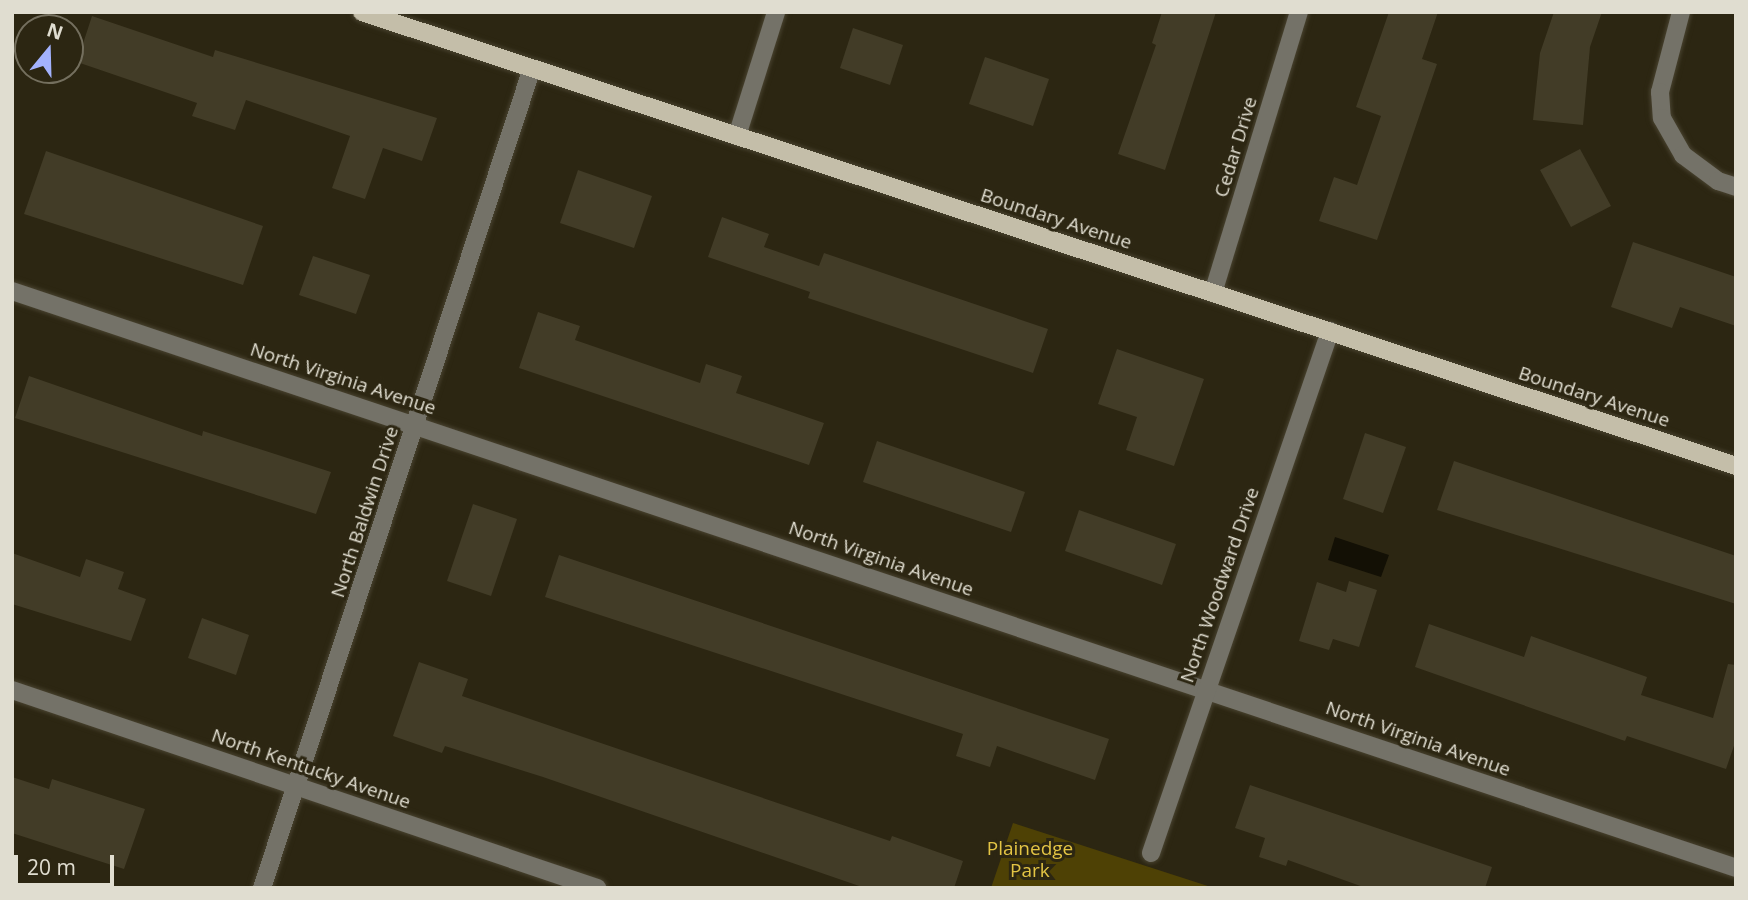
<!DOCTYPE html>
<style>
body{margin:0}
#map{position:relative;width:1748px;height:900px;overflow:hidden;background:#2c2612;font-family:"Open Sans",sans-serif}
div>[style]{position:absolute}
.green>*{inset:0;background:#4e4105}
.water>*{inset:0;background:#131005}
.building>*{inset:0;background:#423c27}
.roads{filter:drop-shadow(0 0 2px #494330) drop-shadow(0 0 2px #494330)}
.minor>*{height:18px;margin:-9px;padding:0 9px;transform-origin:9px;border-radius:9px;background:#747268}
.major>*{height:18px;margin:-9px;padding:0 9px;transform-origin:9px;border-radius:9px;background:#c4bea9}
span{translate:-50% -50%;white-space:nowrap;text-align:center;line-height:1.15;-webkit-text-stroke:6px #2c2612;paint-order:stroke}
.street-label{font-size:19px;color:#e0ddd0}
.park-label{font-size:19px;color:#e3c444}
.frame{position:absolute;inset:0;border:14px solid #e0ddd0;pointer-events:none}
.north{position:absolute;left:14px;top:14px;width:70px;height:70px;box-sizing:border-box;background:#2c2612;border:2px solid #746f5e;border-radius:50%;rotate:19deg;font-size:19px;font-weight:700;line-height:28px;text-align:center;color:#e0ddd0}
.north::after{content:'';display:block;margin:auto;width:24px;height:32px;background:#a3b2fd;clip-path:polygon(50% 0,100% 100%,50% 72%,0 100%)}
.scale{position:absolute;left:14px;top:855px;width:100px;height:32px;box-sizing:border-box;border:4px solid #e0ddd0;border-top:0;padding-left:9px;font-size:21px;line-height:24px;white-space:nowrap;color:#e0ddd0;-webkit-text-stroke:5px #2c2612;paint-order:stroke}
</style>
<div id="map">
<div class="green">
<i style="clip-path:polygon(1013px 823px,1214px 888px,991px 888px)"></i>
</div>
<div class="water">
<i style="clip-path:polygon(1335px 537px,1389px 555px,1381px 577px,1328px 560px)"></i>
</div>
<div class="building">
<i style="clip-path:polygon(1162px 12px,1216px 12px,1165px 170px,1118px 154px,1156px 45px,1152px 43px)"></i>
<i style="clip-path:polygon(1389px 12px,1438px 12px,1422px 59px,1437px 64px,1377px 240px,1319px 221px,1334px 177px,1357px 185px,1381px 116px,1356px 107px)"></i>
<i style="clip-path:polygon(1554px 12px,1602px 12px,1590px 47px,1583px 125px,1533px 120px,1540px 53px)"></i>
<i style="clip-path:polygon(92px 16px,213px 57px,215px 50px,437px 118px,422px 161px,383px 148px,365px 199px,332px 188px,350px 136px,246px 100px,235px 130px,192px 116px,197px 103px,77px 62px)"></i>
<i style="clip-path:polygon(853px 28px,903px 45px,890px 85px,840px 68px)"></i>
<i style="clip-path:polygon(985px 57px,1049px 79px,1033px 126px,969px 104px)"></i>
<i style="clip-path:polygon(1580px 149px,1611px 206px,1571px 227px,1540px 170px)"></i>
<i style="clip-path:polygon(46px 151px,263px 226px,243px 285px,24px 214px)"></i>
<i style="clip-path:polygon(578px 170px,652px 196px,634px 248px,560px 223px)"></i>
<i style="clip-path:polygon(722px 217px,769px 234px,764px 247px,819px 266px,824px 253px,1048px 329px,1033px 373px,808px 298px,810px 292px,708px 257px)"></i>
<i style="clip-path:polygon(1633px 242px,1736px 277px,1736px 326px,1680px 307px,1672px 328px,1611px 307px)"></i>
<i style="clip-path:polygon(313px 256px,370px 275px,356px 314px,299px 295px)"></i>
<i style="clip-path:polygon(538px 312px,580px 326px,575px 340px,700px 383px,706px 364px,742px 376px,736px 393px,824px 423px,809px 465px,519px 368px)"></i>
<i style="clip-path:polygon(1117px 349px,1204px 379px,1174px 466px,1126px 450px,1137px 417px,1098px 404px)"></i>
<i style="clip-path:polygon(29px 376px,202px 436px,203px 431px,331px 472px,316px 514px,15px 418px)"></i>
<i style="clip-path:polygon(1365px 433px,1406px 447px,1383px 513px,1343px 499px)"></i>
<i style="clip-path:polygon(877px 441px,1025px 492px,1011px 532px,863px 482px)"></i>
<i style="clip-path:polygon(1454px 461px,1736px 556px,1736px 604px,1437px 510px)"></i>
<i style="clip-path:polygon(473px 504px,517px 519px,491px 596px,447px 581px)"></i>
<i style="clip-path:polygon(1079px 510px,1176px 544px,1162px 585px,1065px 551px)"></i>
<i style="clip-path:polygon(12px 553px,80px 577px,86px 559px,124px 572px,118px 589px,146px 599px,131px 641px,12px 604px)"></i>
<i style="clip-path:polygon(559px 555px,1109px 739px,1095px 780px,997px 746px,990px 767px,956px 756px,963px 734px,545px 597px)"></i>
<i style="clip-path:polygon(1349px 581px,1377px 590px,1359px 647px,1333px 639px,1329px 650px,1299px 641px,1317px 582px,1346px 592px)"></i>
<i style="clip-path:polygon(202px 618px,249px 635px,236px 675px,188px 658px)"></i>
<i style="clip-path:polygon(1429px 624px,1524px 657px,1531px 636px,1647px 677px,1641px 695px,1713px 718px,1728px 664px,1736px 665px,1736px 740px,1726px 769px,1627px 736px,1625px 741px,1415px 667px)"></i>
<i style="clip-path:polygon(419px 662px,468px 679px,462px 696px,890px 841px,892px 836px,963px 861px,954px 888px,865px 888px,543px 777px,445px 746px,442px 753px,393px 736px)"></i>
<i style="clip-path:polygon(12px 777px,49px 789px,52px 779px,145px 809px,124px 869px,12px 833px)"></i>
<i style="clip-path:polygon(1250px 785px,1492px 867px,1485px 888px,1366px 888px,1288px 860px,1286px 866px,1259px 857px,1265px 838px,1235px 828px)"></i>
</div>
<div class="roads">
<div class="minor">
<i style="left:1681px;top:12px;width:83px;rotate:104.7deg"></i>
<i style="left:1660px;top:92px;width:26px;rotate:86deg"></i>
<i style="left:1662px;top:118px;width:43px;rotate:60.4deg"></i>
<i style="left:1683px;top:155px;width:44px;rotate:36.6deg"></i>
<i style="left:1718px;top:181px;width:19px;rotate:18deg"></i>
<i style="left:737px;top:136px;width:130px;rotate:-72.5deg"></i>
<i style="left:12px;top:291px;width:1818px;rotate:18.5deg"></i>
<i style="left:1213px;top:293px;width:294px;rotate:-73deg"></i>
<i style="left:12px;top:690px;width:618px;rotate:18.7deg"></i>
<i style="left:1151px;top:853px;width:552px;rotate:-71.07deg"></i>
<i style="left:262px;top:888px;width:863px;rotate:-71.77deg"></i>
</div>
<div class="major">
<i style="left:362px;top:12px;width:1447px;rotate:18.28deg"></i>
</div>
</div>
<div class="street-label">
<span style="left:1236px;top:147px;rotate:-73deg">Cedar Drive</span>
<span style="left:1056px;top:219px;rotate:18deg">Boundary Avenue</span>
<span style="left:343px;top:379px;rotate:18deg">North Virginia Avenue</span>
<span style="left:1594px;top:397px;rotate:18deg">Boundary Avenue</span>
<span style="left:365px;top:512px;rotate:-72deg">North Baldwin Drive</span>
<span style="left:881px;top:559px;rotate:19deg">North Virginia Avenue</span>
<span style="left:1220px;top:585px;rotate:-71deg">North Woodward Drive</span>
<span style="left:1418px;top:739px;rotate:19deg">North Virginia Avenue</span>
<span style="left:311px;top:769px;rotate:19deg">North Kentucky Avenue</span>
</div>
<div class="park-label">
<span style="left:1030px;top:860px">Plainedge<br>Park</span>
</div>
<div class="frame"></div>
<div class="north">N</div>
<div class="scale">20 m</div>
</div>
